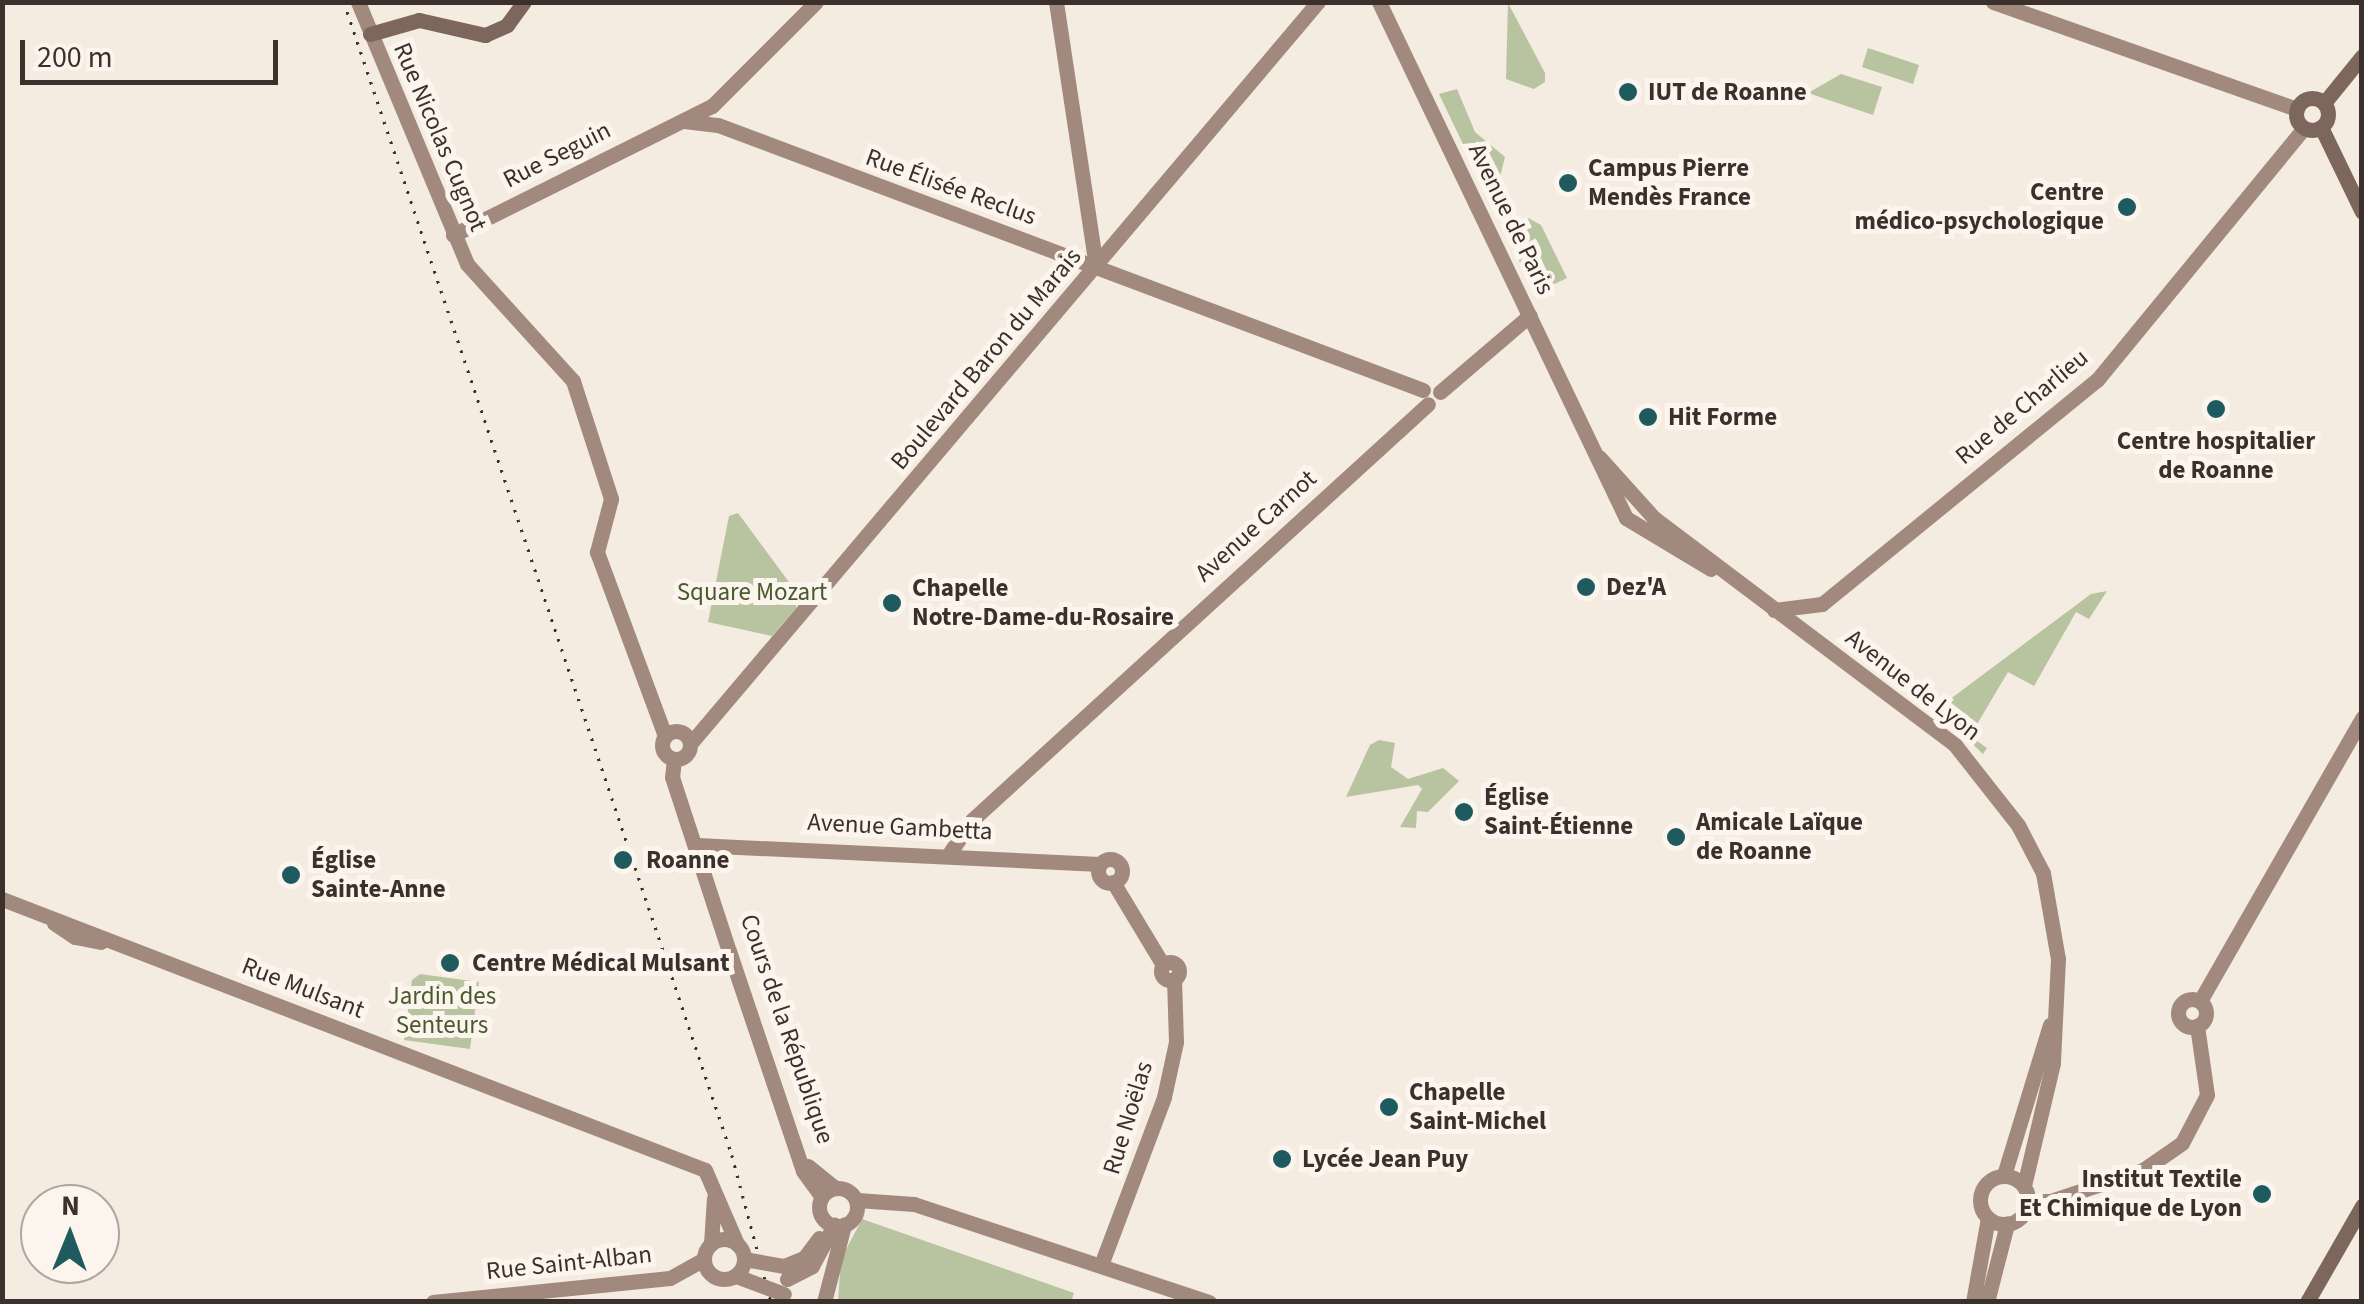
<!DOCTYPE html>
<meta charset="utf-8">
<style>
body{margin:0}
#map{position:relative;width:2364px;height:1304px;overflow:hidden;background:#f4ebe1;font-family:"Source Sans 3",sans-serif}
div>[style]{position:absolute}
.green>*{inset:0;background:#b8c4a0}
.secondary>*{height:15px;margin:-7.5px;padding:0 7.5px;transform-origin:7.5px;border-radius:7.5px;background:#a18a7d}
.secondary>.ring{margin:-7.5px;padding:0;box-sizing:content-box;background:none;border:15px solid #a18a7d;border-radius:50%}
.primary>*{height:15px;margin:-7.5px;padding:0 7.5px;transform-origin:7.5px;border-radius:7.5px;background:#7d675c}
.primary>.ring{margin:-7.5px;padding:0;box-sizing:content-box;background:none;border:15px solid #7d675c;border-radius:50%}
.rail>*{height:2.5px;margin-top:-1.25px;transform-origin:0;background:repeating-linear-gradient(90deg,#3b302b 0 2.5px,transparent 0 10.5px)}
.secondary-bridge>*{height:15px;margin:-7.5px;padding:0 7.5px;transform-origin:7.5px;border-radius:7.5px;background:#a18a7d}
.dots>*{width:28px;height:28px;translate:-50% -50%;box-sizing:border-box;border:5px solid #fbf5ee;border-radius:50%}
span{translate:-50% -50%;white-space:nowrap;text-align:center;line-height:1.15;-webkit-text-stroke:10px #fbf5ee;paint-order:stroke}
.poi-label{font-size:25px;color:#3b302b;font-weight:700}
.left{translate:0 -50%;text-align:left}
.right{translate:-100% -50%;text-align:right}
.street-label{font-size:25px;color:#3b302b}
.park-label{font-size:25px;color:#4a5a2e}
.frame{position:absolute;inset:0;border:5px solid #3b302b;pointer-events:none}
.north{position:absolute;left:20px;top:1184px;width:100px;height:100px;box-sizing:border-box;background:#fbf5ee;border:2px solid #aea6a0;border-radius:50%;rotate:1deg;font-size:28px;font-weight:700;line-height:40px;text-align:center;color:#3b302b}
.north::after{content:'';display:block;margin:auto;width:35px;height:45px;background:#1f5a5e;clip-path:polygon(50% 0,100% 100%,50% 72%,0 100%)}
.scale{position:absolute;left:20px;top:40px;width:258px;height:45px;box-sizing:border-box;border:5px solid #3b302b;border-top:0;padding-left:12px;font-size:30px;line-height:35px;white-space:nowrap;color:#3b302b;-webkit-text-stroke:8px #fbf5ee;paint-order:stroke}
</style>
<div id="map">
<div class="green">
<i style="clip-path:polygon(1508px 3px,1545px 73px,1545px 82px,1534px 89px,1506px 79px)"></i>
<i style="clip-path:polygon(1868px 48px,1919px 65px,1913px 84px,1862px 67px)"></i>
<i style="clip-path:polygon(1841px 74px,1882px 87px,1873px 115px,1808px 93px)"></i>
<i style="clip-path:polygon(1457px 89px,1475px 132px,1505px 157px,1495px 196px,1486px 192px,1439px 94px)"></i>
<i style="clip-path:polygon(1528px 218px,1541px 225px,1567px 278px,1535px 293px,1503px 228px)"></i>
<i style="clip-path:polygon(738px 513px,797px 593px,796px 608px,772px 636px,708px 622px,729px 516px)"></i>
<i style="clip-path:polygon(2107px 591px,2089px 619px,2076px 612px,2034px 686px,2008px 672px,1970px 736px,1987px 748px,1983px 754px,1942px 715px,1945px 703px,2091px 594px)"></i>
<i style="clip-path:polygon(1379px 740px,1395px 743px,1391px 767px,1408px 779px,1443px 768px,1459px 781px,1428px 812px,1417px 811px,1416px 828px,1400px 827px,1422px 789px,1418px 785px,1346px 797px,1370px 745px)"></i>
<i style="clip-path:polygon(420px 974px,479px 982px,470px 1049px,404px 1040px,412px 980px)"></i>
<i style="clip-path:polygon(862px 1219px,1074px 1293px,1071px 1302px,838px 1301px,841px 1259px)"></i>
</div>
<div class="secondary">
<i style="left:358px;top:2px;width:284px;rotate:67.4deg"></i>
<i style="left:467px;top:264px;width:158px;rotate:47.8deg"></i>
<i style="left:573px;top:381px;width:124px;rotate:72.1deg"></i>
<i style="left:611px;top:499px;width:55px;rotate:104.8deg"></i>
<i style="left:597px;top:552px;width:196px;rotate:69.7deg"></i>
<i style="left:1056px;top:2px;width:268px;rotate:81.4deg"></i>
<i style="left:1379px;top:2px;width:572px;rotate:64.42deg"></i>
<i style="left:1626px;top:518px;width:99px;rotate:31deg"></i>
<i style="left:1993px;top:2px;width:322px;rotate:19.4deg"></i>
<i style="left:684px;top:121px;width:34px;rotate:7deg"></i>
<i style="left:718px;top:125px;width:753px;rotate:20.6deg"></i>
<i style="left:453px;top:235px;width:289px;rotate:-26.5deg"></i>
<i style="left:712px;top:106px;width:147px;rotate:-45deg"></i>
<i style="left:1440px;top:392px;width:118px;rotate:-40.5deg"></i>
<i style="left:1599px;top:457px;width:82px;rotate:48deg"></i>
<i style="left:1654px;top:518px;width:377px;rotate:37deg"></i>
<i style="left:1955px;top:745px;width:102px;rotate:51.8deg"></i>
<i style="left:2018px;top:825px;width:54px;rotate:62.5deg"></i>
<i style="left:2043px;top:873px;width:87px;rotate:80.1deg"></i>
<i style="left:2058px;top:959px;width:104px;rotate:92.8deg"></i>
<i style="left:2053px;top:1063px;width:126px;rotate:103.3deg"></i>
<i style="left:1774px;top:610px;width:48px;rotate:-7.1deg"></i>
<i style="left:1822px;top:604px;width:355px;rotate:-39.2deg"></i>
<i style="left:2097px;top:380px;width:326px;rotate:-50.6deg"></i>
<i class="ring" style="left:662px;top:731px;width:13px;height:13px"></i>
<i style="left:690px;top:744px;width:972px;rotate:-49.76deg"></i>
<i style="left:674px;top:759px;width:18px;rotate:96deg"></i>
<i style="left:672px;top:777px;width:183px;rotate:71.9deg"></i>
<i style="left:729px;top:951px;width:232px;rotate:71.4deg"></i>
<i style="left:803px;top:1171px;width:32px;rotate:54deg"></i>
<i style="left:697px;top:845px;width:403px;rotate:2.7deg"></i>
<i style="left:949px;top:854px;width:41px;rotate:-55.9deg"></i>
<i style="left:972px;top:820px;width:617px;rotate:-42.37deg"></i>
<i class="ring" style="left:1098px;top:859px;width:9px;height:9px"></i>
<i style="left:1113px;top:882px;width:97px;rotate:58.9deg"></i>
<i style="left:2px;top:899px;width:753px;rotate:21.08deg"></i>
<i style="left:705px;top:1170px;width:81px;rotate:66.6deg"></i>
<i style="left:54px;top:923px;width:25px;rotate:34deg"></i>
<i style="left:75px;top:937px;width:26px;rotate:11deg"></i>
<i class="ring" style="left:1161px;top:962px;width:3px;height:3px"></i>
<i class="ring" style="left:2178px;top:999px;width:13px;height:13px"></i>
<i style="left:2200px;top:1001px;width:326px;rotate:-60.2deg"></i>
<i style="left:808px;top:1166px;width:35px;rotate:39deg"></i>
<i style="left:2004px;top:1175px;width:157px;rotate:-73deg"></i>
<i class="ring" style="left:1980px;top:1176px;width:33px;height:33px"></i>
<i class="ring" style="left:819px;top:1188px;width:23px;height:23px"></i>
<i style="left:857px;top:1200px;width:57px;rotate:4deg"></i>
<i style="left:914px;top:1204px;width:311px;rotate:18.4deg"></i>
<i style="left:2028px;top:1201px;width:22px"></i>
<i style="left:2050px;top:1201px;width:98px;rotate:-18.4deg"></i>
<i style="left:2143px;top:1170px;width:47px;rotate:-34.7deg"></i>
<i style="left:2182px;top:1143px;width:54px;rotate:-62.5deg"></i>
<i style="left:2207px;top:1095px;width:70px;rotate:-98.2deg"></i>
<i class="ring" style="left:704px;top:1239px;width:25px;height:25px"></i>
<i style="left:711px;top:1244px;width:46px;rotate:-86.3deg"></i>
<i style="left:1101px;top:1265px;width:179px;rotate:-69.4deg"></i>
<i style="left:1164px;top:1097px;width:56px;rotate:-77.7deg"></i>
<i style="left:1176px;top:1042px;width:62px;rotate:-91.8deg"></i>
<i style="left:784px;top:1266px;width:22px;rotate:-22deg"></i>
<i style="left:804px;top:1258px;width:25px;rotate:-53deg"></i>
<i style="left:787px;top:1279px;width:28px;rotate:-27deg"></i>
<i style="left:812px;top:1266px;width:47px;rotate:-61.8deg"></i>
<i style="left:433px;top:1302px;width:238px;rotate:-5.8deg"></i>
<i style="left:670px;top:1278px;width:39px;rotate:-29deg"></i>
<i style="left:824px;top:1302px;width:80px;rotate:-75.4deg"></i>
<i style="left:1973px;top:1302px;width:85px;rotate:-79.9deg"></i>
<i style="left:1987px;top:1302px;width:81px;rotate:-75.6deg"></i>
</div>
<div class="primary">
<i style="left:370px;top:34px;width:51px;rotate:-15.9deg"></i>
<i style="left:419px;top:20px;width:68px;rotate:12.8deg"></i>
<i style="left:485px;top:35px;width:24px;rotate:-24deg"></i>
<i style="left:507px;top:25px;width:29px;rotate:-54deg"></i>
<i class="ring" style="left:2296px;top:98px;width:17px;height:17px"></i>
<i style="left:2324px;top:103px;width:60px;rotate:-51deg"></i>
<i style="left:2321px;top:127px;width:94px;rotate:64.2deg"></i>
<i style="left:2307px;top:1302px;width:111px;rotate:-60.2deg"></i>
</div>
<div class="rail">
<i style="left:344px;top:2px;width:1217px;rotate:71.4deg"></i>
<i style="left:732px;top:1155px;width:152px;rotate:75.1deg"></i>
</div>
<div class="secondary-bridge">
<i style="left:744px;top:1259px;width:41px;rotate:9.9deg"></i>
<i style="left:736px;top:1276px;width:51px;rotate:20.6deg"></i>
</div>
<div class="dots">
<i style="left:1628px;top:92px;background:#1f5a5e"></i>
<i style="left:1568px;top:183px;background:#1f5a5e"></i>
<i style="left:2127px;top:207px;background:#1f5a5e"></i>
<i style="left:2216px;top:409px;background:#1f5a5e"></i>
<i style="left:1648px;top:417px;background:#1f5a5e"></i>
<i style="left:1586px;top:587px;background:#1f5a5e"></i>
<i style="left:892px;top:603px;background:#1f5a5e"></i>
<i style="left:1464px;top:812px;background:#1f5a5e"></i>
<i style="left:1676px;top:837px;background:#1f5a5e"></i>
<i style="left:623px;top:860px;background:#1f5a5e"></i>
<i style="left:291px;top:875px;background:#1f5a5e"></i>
<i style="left:450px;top:963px;background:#1f5a5e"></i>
<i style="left:1389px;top:1107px;background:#1f5a5e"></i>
<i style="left:1282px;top:1159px;background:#1f5a5e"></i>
<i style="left:2262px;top:1194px;background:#1f5a5e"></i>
</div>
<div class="poi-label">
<span class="left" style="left:1648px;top:92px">IUT de Roanne</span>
<span class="left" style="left:1588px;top:183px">Campus Pierre<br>Mendès France</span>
<span class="right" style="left:2104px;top:207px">Centre<br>médico-psychologique</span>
<span class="left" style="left:1668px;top:417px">Hit Forme</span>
<span style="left:2216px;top:456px">Centre hospitalier<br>de Roanne</span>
<span class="left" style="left:1606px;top:587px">Dez'A</span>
<span class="left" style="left:912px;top:603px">Chapelle<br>Notre-Dame-du-Rosaire</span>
<span class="left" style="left:1484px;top:812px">Église<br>Saint-Étienne</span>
<span class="left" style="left:1696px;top:837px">Amicale Laïque<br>de Roanne</span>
<span class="left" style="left:646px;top:860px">Roanne</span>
<span class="left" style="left:311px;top:875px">Église<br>Sainte-Anne</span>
<span class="left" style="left:472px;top:963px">Centre Médical Mulsant</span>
<span class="left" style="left:1409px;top:1107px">Chapelle<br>Saint-Michel</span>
<span class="left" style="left:1302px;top:1159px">Lycée Jean Puy</span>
<span class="right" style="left:2242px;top:1194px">Institut Textile<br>Et Chimique de Lyon</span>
</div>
<div class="street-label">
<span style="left:440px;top:137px;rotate:67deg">Rue Nicolas Cugnot</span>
<span style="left:557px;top:155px;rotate:-27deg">Rue Seguin</span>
<span style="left:951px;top:187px;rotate:20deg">Rue Élisée Reclus</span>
<span style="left:1511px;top:219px;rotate:64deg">Avenue de Paris</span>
<span style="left:986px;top:359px;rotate:-50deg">Boulevard Baron du Marais</span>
<span style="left:2022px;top:407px;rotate:-40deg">Rue de Charlieu</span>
<span style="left:1256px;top:526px;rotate:-42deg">Avenue Carnot</span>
<span style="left:1913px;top:685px;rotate:38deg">Avenue de Lyon</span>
<span style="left:900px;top:827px;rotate:3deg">Avenue Gambetta</span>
<span style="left:303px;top:988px;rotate:21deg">Rue Mulsant</span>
<span style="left:787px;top:1029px;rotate:71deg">Cours de la République</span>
<span style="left:1128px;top:1118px;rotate:-73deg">Rue Noëlas</span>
<span style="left:569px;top:1263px;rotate:-6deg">Rue Saint-Alban</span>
</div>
<div class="park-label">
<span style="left:752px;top:592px">Square Mozart</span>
<span style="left:442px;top:1011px">Jardin des<br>Senteurs</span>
</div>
<div class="frame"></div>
<div class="north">N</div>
<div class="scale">200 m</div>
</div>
